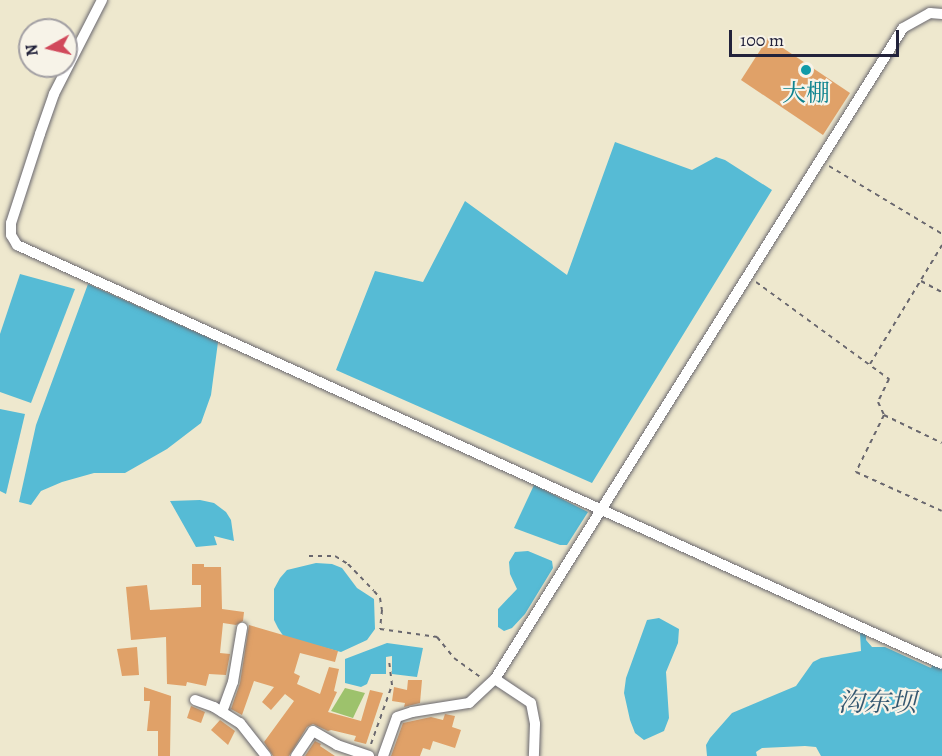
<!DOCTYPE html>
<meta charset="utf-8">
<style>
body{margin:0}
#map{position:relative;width:942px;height:756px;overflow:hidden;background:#eee8ce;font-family:Alegreya,"Noto Serif SC",serif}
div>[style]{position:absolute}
.green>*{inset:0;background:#9dc26c}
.water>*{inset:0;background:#56bbd5}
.building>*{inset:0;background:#e0a168}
.path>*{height:2px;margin-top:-1px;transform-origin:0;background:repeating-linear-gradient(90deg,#69676e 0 4.5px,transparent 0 9px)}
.roads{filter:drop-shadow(0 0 2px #69676e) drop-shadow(0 0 2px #69676e)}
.street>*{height:10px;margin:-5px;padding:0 5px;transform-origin:5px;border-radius:5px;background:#fff}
.dots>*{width:16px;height:16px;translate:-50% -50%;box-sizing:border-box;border:3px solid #f7f3e8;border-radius:50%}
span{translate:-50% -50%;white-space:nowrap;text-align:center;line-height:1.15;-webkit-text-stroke:4.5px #f7f3e8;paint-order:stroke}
.culture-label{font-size:24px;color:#0d838f}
.water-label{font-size:26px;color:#345871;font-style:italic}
.north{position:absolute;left:18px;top:18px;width:60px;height:60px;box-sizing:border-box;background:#f7f3e8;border:2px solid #a29fa3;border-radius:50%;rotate:262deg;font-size:16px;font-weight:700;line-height:24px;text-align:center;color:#22223b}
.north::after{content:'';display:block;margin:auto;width:21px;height:27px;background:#d1495b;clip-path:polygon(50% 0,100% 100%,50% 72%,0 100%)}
.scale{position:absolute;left:729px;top:30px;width:170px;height:27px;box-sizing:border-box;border:3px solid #22223b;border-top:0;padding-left:8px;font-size:18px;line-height:21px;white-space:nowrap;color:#22223b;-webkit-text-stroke:4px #f7f3e8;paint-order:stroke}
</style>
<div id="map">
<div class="green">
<i style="clip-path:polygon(345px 688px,365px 693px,353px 718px,331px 711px)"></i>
</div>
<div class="water">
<i style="clip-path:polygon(615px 142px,692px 170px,716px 157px,725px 160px,772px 190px,592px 483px,336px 370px,375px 271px,423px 282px,465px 201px,567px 275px)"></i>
<i style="clip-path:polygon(20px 274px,75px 289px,31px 403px,0 392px,0 334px)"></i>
<i style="clip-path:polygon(88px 284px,218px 342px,211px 395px,201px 423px,167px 449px,125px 473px,94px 473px,62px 482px,41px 491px,31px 505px,19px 502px,36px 425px)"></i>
<i style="clip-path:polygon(0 409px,25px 414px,6px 494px,0 491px)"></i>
<i style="clip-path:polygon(534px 485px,588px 512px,567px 545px,560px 545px,514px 528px)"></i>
<i style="clip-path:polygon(200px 500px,214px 503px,226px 512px,231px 520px,234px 541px,214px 536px,217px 545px,196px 547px,170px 501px)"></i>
<i style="clip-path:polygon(528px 551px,552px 561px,553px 568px,525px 614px,512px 628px,504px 631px,498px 627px,498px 609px,517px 589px,510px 574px,509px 562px,515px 552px)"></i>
<i style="clip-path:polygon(316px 563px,332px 564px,342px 568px,357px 588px,374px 599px,375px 629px,367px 640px,341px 652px,284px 637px,278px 628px,274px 620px,274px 589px,280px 578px,287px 570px)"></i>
<i style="clip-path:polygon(659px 618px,679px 629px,678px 643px,666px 672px,669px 718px,664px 731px,644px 740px,635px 733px,630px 720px,624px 693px,626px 678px,647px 620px)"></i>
<i style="clip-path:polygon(860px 633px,866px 634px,866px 640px,872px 647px,885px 647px,931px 668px,934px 662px,942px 665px,942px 756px,821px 756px,816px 747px,805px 746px,762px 748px,756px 752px,757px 756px,707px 756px,706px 745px,710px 738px,732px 713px,796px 686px,813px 662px,821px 658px,861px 651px)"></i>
<i style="clip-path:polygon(387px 643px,423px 648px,417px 677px,392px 674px,392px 656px,386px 657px,386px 674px,371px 674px,367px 684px,361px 687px,345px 683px,345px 659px)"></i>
</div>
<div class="building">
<i style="clip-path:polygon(768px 38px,850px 93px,823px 135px,741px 80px)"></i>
<i style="clip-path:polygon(192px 564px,204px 564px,204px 567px,221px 567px,222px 609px,244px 612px,243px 621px,236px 625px,223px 623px,220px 653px,230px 654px,226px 675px,209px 674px,206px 686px,187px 682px,186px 686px,167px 684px,166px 637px,131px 640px,126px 587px,147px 585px,150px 610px,201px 607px,201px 585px,192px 585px)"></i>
<i style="clip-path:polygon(249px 625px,338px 651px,335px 662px,300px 653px,294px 673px,300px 676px,297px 684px,320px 694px,329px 667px,339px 669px,334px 691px,337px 692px,328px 712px,361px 721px,370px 690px,383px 693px,366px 744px,354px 741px,356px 736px,331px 730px,328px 731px,313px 724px,307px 727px,289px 756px,273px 756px,264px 742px,294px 701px,285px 694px,271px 710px,262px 702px,274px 687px,254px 681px,242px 715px,231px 709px,240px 683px)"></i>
<i style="clip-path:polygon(137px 647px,139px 675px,122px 676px,117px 649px)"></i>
<i style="clip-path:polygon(408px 680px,422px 680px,420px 703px,404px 707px,405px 703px,392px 701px,394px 687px,407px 690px)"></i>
<i style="clip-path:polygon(144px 687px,171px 696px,170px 756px,158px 756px,158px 731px,147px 731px,150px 701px,144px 701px)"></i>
<i style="clip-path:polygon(191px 706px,205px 712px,201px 723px,187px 718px)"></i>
<i style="clip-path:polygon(445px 714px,455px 716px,452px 727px,461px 730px,455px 748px,433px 741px,430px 750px,423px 748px,420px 756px,391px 756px,403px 723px,431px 717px,443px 720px)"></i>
<i style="clip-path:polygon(220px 720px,235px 731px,228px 745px,211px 730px)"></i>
<i style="clip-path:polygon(315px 741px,321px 744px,320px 746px,335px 756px,305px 756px)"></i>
</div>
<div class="path">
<i style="left:829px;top:166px;width:132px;rotate:31deg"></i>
<i style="left:921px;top:281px;width:24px;rotate:28deg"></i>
<i style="left:756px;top:282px;width:165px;rotate:36.1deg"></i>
<i style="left:889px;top:379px;width:25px;rotate:116deg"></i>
<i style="left:878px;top:402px;width:14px;rotate:65deg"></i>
<i style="left:884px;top:415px;width:64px;rotate:116.2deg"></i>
<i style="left:856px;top:472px;width:94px;rotate:24.4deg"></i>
<i style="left:870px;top:364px;width:139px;rotate:-58.8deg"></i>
<i style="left:884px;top:415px;width:64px;rotate:25.8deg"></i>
<i style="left:309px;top:556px;width:26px"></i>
<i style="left:335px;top:556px;width:15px;rotate:32deg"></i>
<i style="left:348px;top:564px;width:37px;rotate:46deg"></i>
<i style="left:374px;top:591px;width:9px;rotate:49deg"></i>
<i style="left:380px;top:598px;width:12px;rotate:81deg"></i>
<i style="left:382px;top:610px;width:19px;rotate:96deg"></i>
<i style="left:380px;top:629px;width:58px;rotate:8deg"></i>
<i style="left:437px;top:637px;width:27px;rotate:51deg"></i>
<i style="left:454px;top:658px;width:32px;rotate:36deg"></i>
<i style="left:371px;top:744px;width:63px;rotate:-70.4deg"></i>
<i style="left:392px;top:685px;width:23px;rotate:-97deg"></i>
</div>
<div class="roads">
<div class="street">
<i style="left:102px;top:0;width:106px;rotate:117.1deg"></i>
<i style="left:54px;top:94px;width:42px;rotate:109.3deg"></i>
<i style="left:40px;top:134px;width:94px;rotate:108deg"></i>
<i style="left:11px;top:223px;width:12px;rotate:90deg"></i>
<i style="left:11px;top:235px;width:12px;rotate:59deg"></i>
<i style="left:17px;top:245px;width:1015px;rotate:24.37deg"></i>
<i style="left:495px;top:679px;width:43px;rotate:33.7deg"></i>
<i style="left:531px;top:703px;width:21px;rotate:79deg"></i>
<i style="left:535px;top:724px;width:32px;rotate:92deg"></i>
<i style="left:195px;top:700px;width:20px;rotate:20deg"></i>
<i style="left:214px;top:707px;width:31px;rotate:32deg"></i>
<i style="left:240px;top:723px;width:42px;rotate:51.8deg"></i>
<i style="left:222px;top:712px;width:32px;rotate:-70deg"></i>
<i style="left:233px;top:682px;width:55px;rotate:-80.5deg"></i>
<i style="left:296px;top:756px;width:30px;rotate:-56deg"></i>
<i style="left:313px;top:731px;width:28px;rotate:30deg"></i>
<i style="left:337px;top:745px;width:34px;rotate:19deg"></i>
<i style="left:383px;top:756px;width:41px;rotate:-70.3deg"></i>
<i style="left:397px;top:717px;width:16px;rotate:-18deg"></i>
<i style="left:412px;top:712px;width:58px;rotate:-9deg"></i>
<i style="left:469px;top:703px;width:35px;rotate:-43deg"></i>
<i style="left:495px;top:679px;width:768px;rotate:-57.92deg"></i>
<i style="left:903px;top:28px;width:31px;rotate:-29deg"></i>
<i style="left:930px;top:13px;width:12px;rotate:5deg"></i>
</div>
</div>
<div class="dots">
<i style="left:806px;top:70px;background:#0f9aa8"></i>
</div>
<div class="culture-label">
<span style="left:806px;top:94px">大棚</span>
</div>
<div class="water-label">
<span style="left:877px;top:703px">沟东坝</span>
</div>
<div class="north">N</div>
<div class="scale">100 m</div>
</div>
